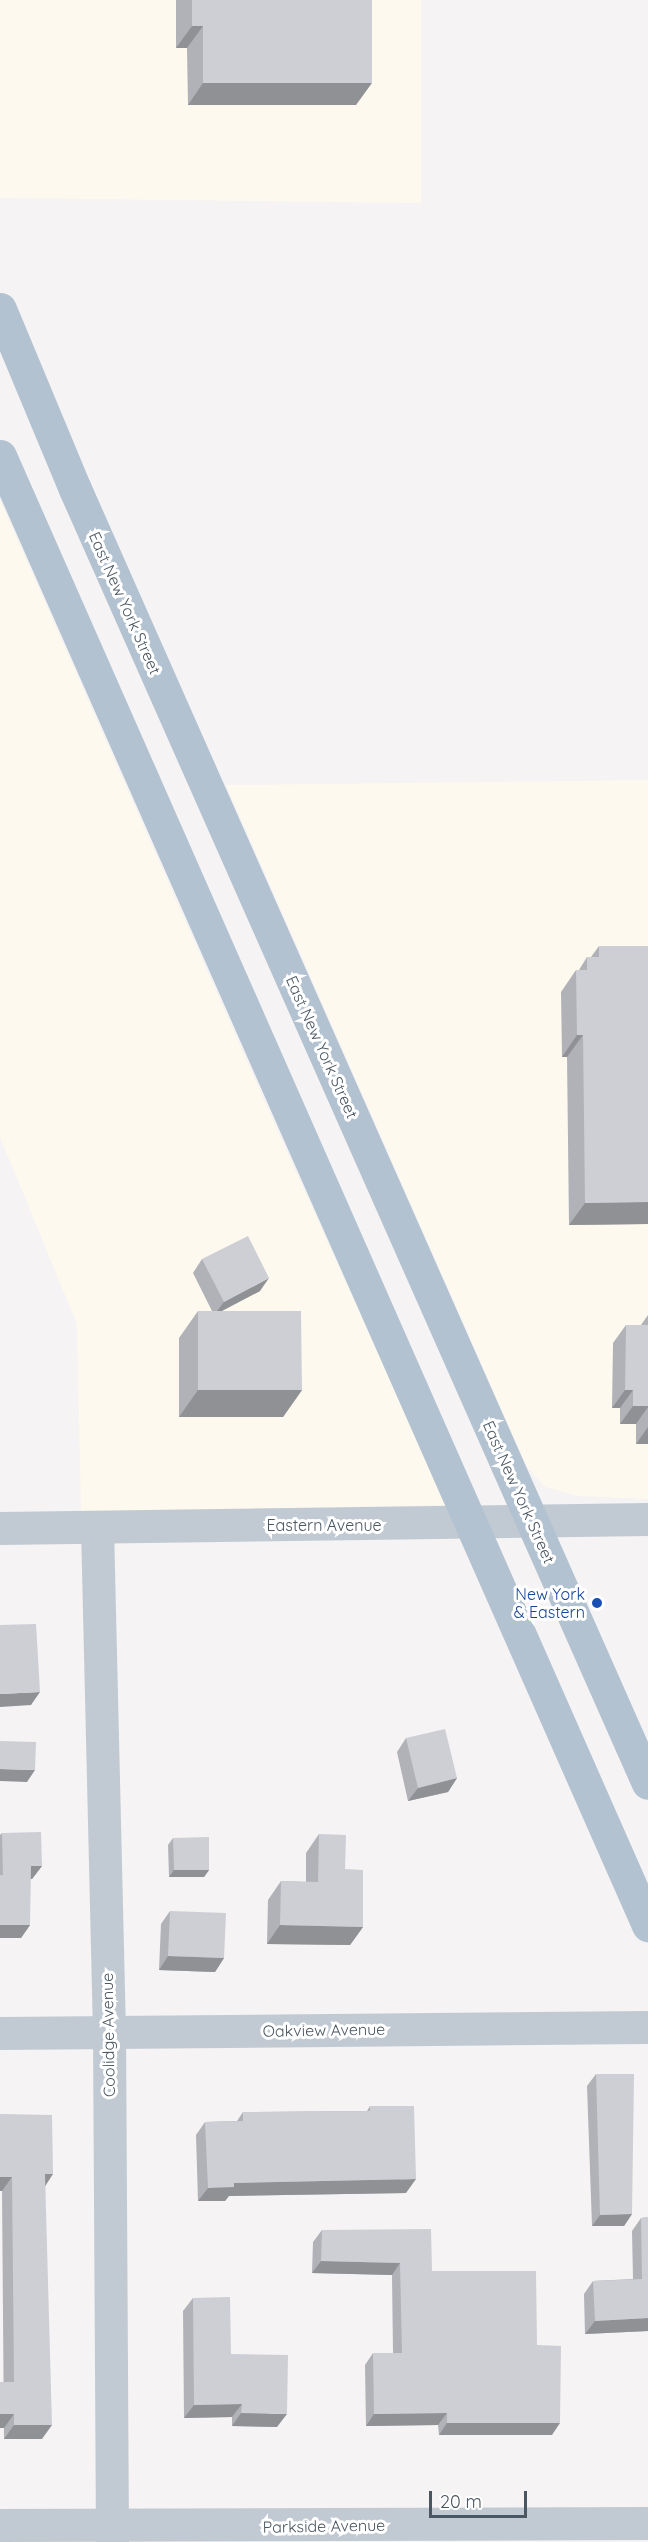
<!DOCTYPE html>
<style>
body{margin:0}
#map{position:relative;width:648px;height:2542px;overflow:hidden;background:#f5f3f3;font-family:Quicksand,sans-serif}
div>[style]{position:absolute}
.commercial>*{inset:0;background:#fdf9ef}
.minor>*{height:33px;margin:-16.5px;padding:0 16.5px;transform-origin:16.5px;border-radius:16.5px;background:#c1cad2}
.primary>*{height:33px;margin:-16.5px;padding:0 16.5px;transform-origin:16.5px;border-radius:16.5px;background:#b3c2d1}
.wall>*{inset:0;background:#b0b2b7}
.shaded-wall>*{inset:0;background:#909195}
.building>*{inset:0;background:#cdcfd5}
.dots>*{width:16px;height:16px;translate:-50% -50%;box-sizing:border-box;border:3px solid #fff;border-radius:50%}
span{translate:-50% -50%;white-space:nowrap;text-align:center;line-height:1.15;-webkit-text-stroke:6px #fff;paint-order:stroke}
.street-label{font-size:16px;color:#4a5661}
.transit-label{font-size:16px;color:#164399}
.right{translate:-100% -50%;text-align:right}
.scale{position:absolute;left:429px;top:2491px;width:98px;height:27px;box-sizing:border-box;border:3px solid #4a5661;border-top:0;padding-left:8px;font-size:18px;line-height:21px;white-space:nowrap;color:#4a5661;-webkit-text-stroke:4px #fff;paint-order:stroke}
</style>
<div id="map">
<div class="commercial">
<i style="clip-path:polygon(0 0,421px 0,421px 203px,0 198px)"></i>
<i style="clip-path:polygon(0 500px,278px 1132px,446px 1505px,81px 1512px,77px 1324px,0 1137px)"></i>
<i style="clip-path:polygon(648px 780px,648px 1499px,578px 1496px,545px 1487px,527px 1467px,226px 785px)"></i>
</div>
<div class="minor">
<i style="left:97px;top:1527px;width:505px;rotate:88.64deg"></i>
<i style="left:109px;top:2032px;width:510px;rotate:89.66deg"></i>
<i style="left:0;top:1528px;width:648px;rotate:-0.8deg"></i>
<i style="left:0;top:2033px;width:648px;rotate:-0.53deg"></i>
<i style="left:0;top:2525px;width:648px;rotate:-0.18deg"></i>
</div>
<div class="primary">
<i style="left:0;top:309px;width:195px;rotate:67.4deg"></i>
<i style="left:75px;top:489px;width:1415px;rotate:66.12deg"></i>
<i style="left:0;top:456px;width:1606px;rotate:66.2deg"></i>
</div>
<div class="wall">
<i style="clip-path:polygon(176px 0,372px 0,356px 105px,188px 105px,187px 48px,176px 48px)"></i>
<i style="clip-path:polygon(599px 946px,648px 1224px,569px 1225px,567px 1057px,562px 1057px,561px 992px,576px 970px,579px 970px,587px 957px,591px 957px)"></i>
<i style="clip-path:polygon(202px 1259px,260px 1291px,222px 1311px,302px 1390px,283px 1417px,179px 1417px,179px 1338px,198px 1311px,212px 1311px,193px 1273px)"></i>
<i style="clip-path:polygon(648px 1315px,648px 1444px,636px 1444px,636px 1424px,620px 1424px,620px 1408px,612px 1408px,613px 1343px,626px 1325px,641px 1325px)"></i>
<i style="clip-path:polygon(406px 1738px,457px 1778px,448px 1792px,408px 1801px,397px 1752px)"></i>
<i style="clip-path:polygon(2px 1833px,42px 1866px,32px 1879px,30px 1879px,30px 1925px,21px 1938px,0 1938px,0 1835px)"></i>
<i style="clip-path:polygon(319px 1834px,345px 1869px,363px 1927px,350px 1945px,267px 1944px,268px 1900px,281px 1881px,306px 1882px,306px 1853px)"></i>
<i style="clip-path:polygon(173px 1838px,209px 1870px,204px 1877px,169px 1877px,168px 1845px)"></i>
<i style="clip-path:polygon(170px 1911px,224px 1958px,215px 1972px,159px 1970px,161px 1924px)"></i>
<i style="clip-path:polygon(596px 2074px,632px 2214px,624px 2226px,592px 2226px,587px 2086px)"></i>
<i style="clip-path:polygon(370px 2106px,406px 2193px,229px 2196px,225px 2201px,198px 2201px,196px 2135px,205px 2122px,237px 2121px,243px 2112px,367px 2111px)"></i>
<i style="clip-path:polygon(0 2114px,45px 2185px,42px 2439px,4px 2439px,2px 2191px,0 2191px)"></i>
<i style="clip-path:polygon(648px 2217px,648px 2331px,585px 2334px,584px 2294px,593px 2281px,633px 2279px,632px 2231px,641px 2218px)"></i>
<i style="clip-path:polygon(322px 2230px,432px 2271px,537px 2345px,552px 2435px,439px 2435px,438px 2425px,366px 2426px,365px 2365px,373px 2353px,393px 2353px,392px 2275px,312px 2273px,313px 2242px)"></i>
<i style="clip-path:polygon(193px 2298px,231px 2354px,277px 2427px,232px 2426px,232px 2417px,184px 2418px,183px 2311px)"></i>
</div>
<div class="shaded-wall">
<i style="clip-path:polygon(192px 26px,203px 26px,187px 48px,176px 48px)"></i>
<i style="clip-path:polygon(203px 83px,372px 83px,356px 105px,188px 105px)"></i>
<i style="clip-path:polygon(577px 1035px,583px 1035px,567px 1057px,562px 1057px)"></i>
<i style="clip-path:polygon(648px 1202px,648px 1224px,569px 1225px,585px 1203px)"></i>
<i style="clip-path:polygon(269px 1278px,260px 1291px,214px 1315px,224px 1302px)"></i>
<i style="clip-path:polygon(198px 1390px,302px 1390px,283px 1417px,179px 1417px)"></i>
<i style="clip-path:polygon(625px 1390px,633px 1390px,620px 1408px,612px 1408px)"></i>
<i style="clip-path:polygon(633px 1406px,648px 1406px,648px 1407px,636px 1424px,620px 1424px)"></i>
<i style="clip-path:polygon(648px 1427px,648px 1444px,636px 1444px)"></i>
<i style="clip-path:polygon(40px 1692px,31px 1705px,0 1707px,0 1694px)"></i>
<i style="clip-path:polygon(0 1769px,35px 1770px,27px 1782px,0 1781px)"></i>
<i style="clip-path:polygon(457px 1778px,448px 1792px,408px 1801px,418px 1788px)"></i>
<i style="clip-path:polygon(31px 1866px,42px 1866px,32px 1879px,21px 1879px)"></i>
<i style="clip-path:polygon(174px 1870px,209px 1870px,204px 1877px,169px 1877px)"></i>
<i style="clip-path:polygon(0 1925px,30px 1925px,21px 1938px,0 1938px)"></i>
<i style="clip-path:polygon(280px 1925px,363px 1927px,350px 1945px,267px 1944px)"></i>
<i style="clip-path:polygon(168px 1956px,224px 1958px,215px 1972px,159px 1970px)"></i>
<i style="clip-path:polygon(45px 2174px,53px 2174px,44px 2188px)"></i>
<i style="clip-path:polygon(0 2177px,12px 2177px,2px 2191px,0 2191px)"></i>
<i style="clip-path:polygon(416px 2179px,406px 2193px,229px 2196px,225px 2201px,198px 2201px,208px 2188px,234px 2183px)"></i>
<i style="clip-path:polygon(632px 2214px,624px 2226px,592px 2226px,600px 2215px)"></i>
<i style="clip-path:polygon(321px 2261px,400px 2263px,392px 2275px,312px 2273px)"></i>
<i style="clip-path:polygon(648px 2318px,648px 2331px,585px 2334px,595px 2321px)"></i>
<i style="clip-path:polygon(242px 2404px,232px 2417px,184px 2418px,194px 2405px)"></i>
<i style="clip-path:polygon(241px 2413px,287px 2414px,277px 2427px,232px 2426px)"></i>
<i style="clip-path:polygon(447px 2413px,438px 2425px,366px 2426px,374px 2414px)"></i>
<i style="clip-path:polygon(0 2414px,14px 2414px,4px 2428px,0 2428px)"></i>
<i style="clip-path:polygon(447px 2423px,560px 2423px,552px 2435px,439px 2435px)"></i>
<i style="clip-path:polygon(14px 2425px,52px 2425px,42px 2439px,4px 2439px)"></i>
</div>
<div class="building">
<i style="clip-path:polygon(192px 0,372px 0,372px 83px,203px 83px,203px 26px,192px 26px)"></i>
<i style="clip-path:polygon(599px 946px,648px 946px,648px 1202px,585px 1203px,583px 1035px,577px 1035px,576px 970px,587px 970px,587px 957px,599px 957px)"></i>
<i style="clip-path:polygon(248px 1236px,269px 1278px,224px 1302px,202px 1259px)"></i>
<i style="clip-path:polygon(198px 1311px,301px 1311px,302px 1390px,198px 1390px)"></i>
<i style="clip-path:polygon(626px 1325px,648px 1325px,648px 1406px,633px 1406px,633px 1390px,625px 1390px)"></i>
<i style="clip-path:polygon(36px 1624px,40px 1692px,0 1694px,0 1625px)"></i>
<i style="clip-path:polygon(445px 1729px,457px 1778px,418px 1788px,406px 1738px)"></i>
<i style="clip-path:polygon(0 1741px,36px 1742px,35px 1770px,0 1769px)"></i>
<i style="clip-path:polygon(41px 1832px,42px 1866px,31px 1866px,30px 1925px,0 1925px,0 1875px,3px 1875px,2px 1833px)"></i>
<i style="clip-path:polygon(319px 1834px,346px 1835px,345px 1869px,363px 1870px,363px 1927px,280px 1925px,281px 1881px,318px 1882px)"></i>
<i style="clip-path:polygon(209px 1837px,209px 1870px,174px 1870px,173px 1838px)"></i>
<i style="clip-path:polygon(170px 1911px,226px 1913px,224px 1958px,168px 1956px)"></i>
<i style="clip-path:polygon(596px 2074px,634px 2074px,632px 2214px,600px 2215px)"></i>
<i style="clip-path:polygon(370px 2106px,414px 2106px,416px 2179px,234px 2183px,234px 2187px,208px 2188px,205px 2122px,243px 2121px,243px 2112px,370px 2111px)"></i>
<i style="clip-path:polygon(0 2114px,52px 2115px,53px 2174px,45px 2174px,52px 2425px,14px 2425px,14px 2414px,0 2414px,0 2382px,14px 2382px,12px 2177px,0 2177px)"></i>
<i style="clip-path:polygon(648px 2217px,648px 2318px,595px 2321px,593px 2281px,642px 2279px,641px 2218px)"></i>
<i style="clip-path:polygon(431px 2229px,432px 2271px,536px 2271px,537px 2345px,561px 2346px,560px 2423px,447px 2423px,447px 2413px,374px 2414px,373px 2353px,402px 2353px,400px 2263px,321px 2261px,322px 2230px)"></i>
<i style="clip-path:polygon(230px 2297px,231px 2354px,288px 2355px,287px 2414px,241px 2413px,242px 2404px,194px 2405px,193px 2298px)"></i>
</div>
<div class="dots">
<i style="left:597px;top:1603px;background:#1a4fb4"></i>
</div>
<div class="street-label">
<span style="left:125px;top:603px;rotate:66deg">East New York Street</span>
<span style="left:322px;top:1047px;rotate:66deg">East New York Street</span>
<span style="left:519px;top:1492px;rotate:66deg">East New York Street</span>
<span style="left:324px;top:1525px">Eastern Avenue</span>
<span style="left:324px;top:2030px;rotate:-1deg">Oakview Avenue</span>
<span style="left:108px;top:2035px;rotate:-91deg">Coolidge Avenue</span>
<span style="left:324px;top:2526px;rotate:-1deg">Parkside Avenue</span>
</div>
<div class="transit-label">
<span class="right" style="left:585px;top:1603px">New York<br>&amp; Eastern</span>
</div>
<div class="scale">20 m</div>
</div>
